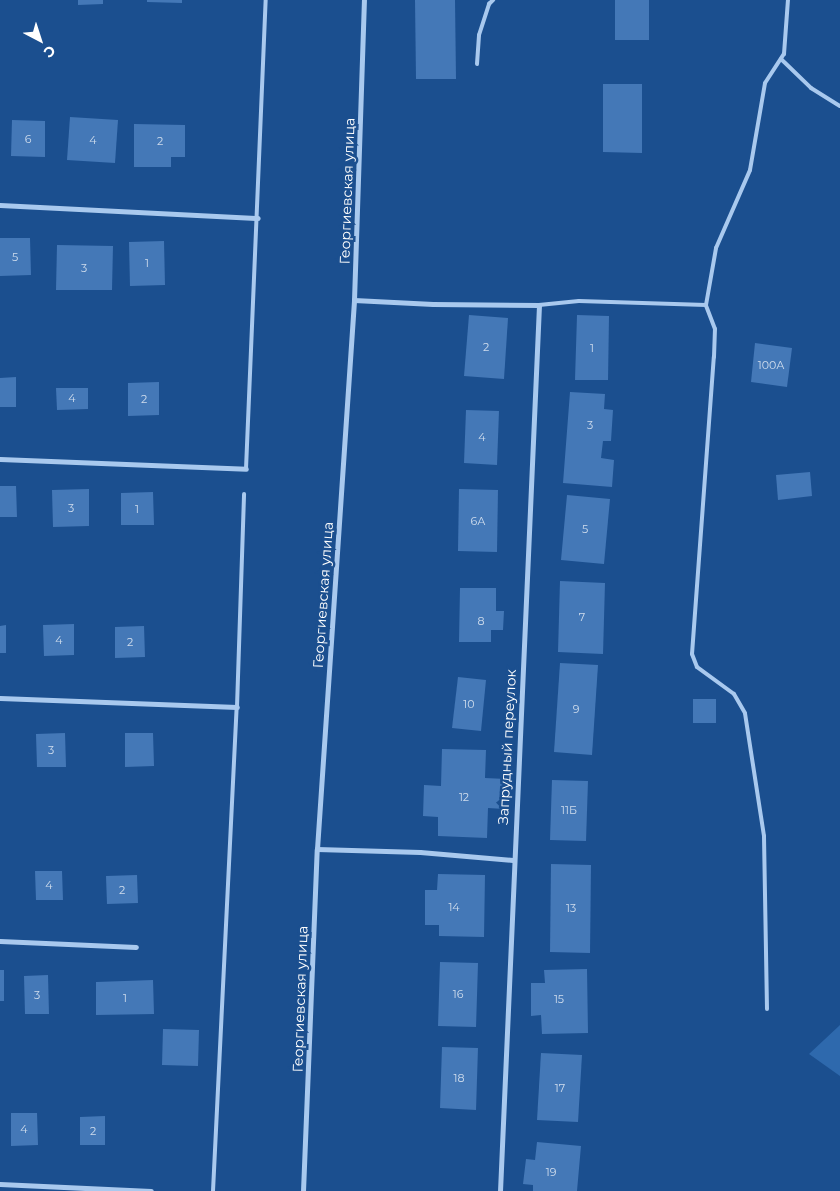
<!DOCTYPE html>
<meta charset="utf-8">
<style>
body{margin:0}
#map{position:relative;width:840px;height:1191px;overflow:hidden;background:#1b4f8f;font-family:Montserrat,sans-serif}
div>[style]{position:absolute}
.green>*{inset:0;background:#2e69ad}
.building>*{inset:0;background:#4478b7}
.service>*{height:4px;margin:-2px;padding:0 2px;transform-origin:2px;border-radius:2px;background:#a9c9ee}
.minor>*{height:5px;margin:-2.5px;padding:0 2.5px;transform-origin:2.5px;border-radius:2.5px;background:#a9c9ee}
span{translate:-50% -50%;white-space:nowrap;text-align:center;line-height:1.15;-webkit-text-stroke:5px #1b4f8f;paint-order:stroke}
.number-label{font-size:11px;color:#d0dded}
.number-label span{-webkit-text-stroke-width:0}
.street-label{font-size:14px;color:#fff}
.north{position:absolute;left:15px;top:15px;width:50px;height:50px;-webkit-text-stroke:4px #1b4f8f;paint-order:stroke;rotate:140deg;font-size:14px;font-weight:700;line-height:20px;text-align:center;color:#fff}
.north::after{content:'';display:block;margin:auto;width:18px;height:22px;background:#fff;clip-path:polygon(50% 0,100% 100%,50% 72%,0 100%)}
</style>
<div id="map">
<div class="green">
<i style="clip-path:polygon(840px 1025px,840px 1076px,809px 1054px)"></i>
</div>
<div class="building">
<i style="clip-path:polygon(78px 0,103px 0,103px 4px,78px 5px)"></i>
<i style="clip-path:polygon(147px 0,182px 0,182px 3px,147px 2px)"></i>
<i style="clip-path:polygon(415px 0,455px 0,456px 79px,416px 79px)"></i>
<i style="clip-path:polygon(615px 0,649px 0,649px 40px,615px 40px)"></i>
<i style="clip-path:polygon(603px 84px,642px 84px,642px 153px,603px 152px)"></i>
<i style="clip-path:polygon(70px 117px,118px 120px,115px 163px,67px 160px)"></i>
<i style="clip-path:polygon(12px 120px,45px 121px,45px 157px,11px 156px)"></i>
<i style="clip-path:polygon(134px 124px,185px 125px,185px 157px,171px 157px,171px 167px,134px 167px)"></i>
<i style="clip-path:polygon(0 238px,30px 238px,31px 275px,0 276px)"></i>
<i style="clip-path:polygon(164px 241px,165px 285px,130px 286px,129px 242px)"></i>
<i style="clip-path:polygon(57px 245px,113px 246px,112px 290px,56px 290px)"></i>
<i style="clip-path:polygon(469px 315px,508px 318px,504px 379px,464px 376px)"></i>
<i style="clip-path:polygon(577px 315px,609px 316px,608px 380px,575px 380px)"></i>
<i style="clip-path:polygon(755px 343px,792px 348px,787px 387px,751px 382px)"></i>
<i style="clip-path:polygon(16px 377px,16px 407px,0 407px,0 378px)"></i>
<i style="clip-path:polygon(159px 382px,159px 415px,128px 416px,128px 383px)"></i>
<i style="clip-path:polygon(56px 388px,88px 388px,88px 409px,57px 410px)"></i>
<i style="clip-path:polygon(570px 392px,605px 394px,604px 409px,613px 410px,611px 441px,603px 441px,601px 458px,614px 460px,612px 487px,563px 483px)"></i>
<i style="clip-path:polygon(466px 410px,499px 411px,497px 465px,464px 463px)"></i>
<i style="clip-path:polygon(810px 472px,812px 496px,778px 500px,776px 475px)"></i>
<i style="clip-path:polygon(0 486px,16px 486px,17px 517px,0 517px)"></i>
<i style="clip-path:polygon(89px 489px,89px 526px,53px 527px,52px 490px)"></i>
<i style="clip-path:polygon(459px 489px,498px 490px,497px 552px,458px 551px)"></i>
<i style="clip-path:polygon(153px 492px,154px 525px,121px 525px,121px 493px)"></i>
<i style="clip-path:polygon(567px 495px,610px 499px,604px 564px,561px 560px)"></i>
<i style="clip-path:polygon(560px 581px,605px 583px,603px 654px,558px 652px)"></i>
<i style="clip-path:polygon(460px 588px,496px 588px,496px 611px,504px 611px,503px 630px,491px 630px,491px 642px,459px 642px)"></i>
<i style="clip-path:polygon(74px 624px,74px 655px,44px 656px,43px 625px)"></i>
<i style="clip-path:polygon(6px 625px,6px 653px,0 653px,0 626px)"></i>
<i style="clip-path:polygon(144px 626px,145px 657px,115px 658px,115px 627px)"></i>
<i style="clip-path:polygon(560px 663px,598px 665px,592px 755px,554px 752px)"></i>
<i style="clip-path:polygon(458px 677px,486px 680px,481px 731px,452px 728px)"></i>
<i style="clip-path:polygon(693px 699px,716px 699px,716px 723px,693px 723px)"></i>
<i style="clip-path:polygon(65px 733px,66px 767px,37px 767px,36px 734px)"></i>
<i style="clip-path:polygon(125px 733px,153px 733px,154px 766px,125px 767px)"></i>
<i style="clip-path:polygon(442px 749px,486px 750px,485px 778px,506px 779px,504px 809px,488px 808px,487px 838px,438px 836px,438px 817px,423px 816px,424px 785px,441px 786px)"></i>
<i style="clip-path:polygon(552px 780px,588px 781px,586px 841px,550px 840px)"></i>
<i style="clip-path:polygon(551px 864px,591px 865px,590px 953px,550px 952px)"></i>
<i style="clip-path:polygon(35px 871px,62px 871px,63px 900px,36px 900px)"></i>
<i style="clip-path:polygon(438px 874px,485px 875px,484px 937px,439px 936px,439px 925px,425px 925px,425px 890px,437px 890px)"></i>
<i style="clip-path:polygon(137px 875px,138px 903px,107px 904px,106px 876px)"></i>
<i style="clip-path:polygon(440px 962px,478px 963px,476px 1027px,438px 1026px)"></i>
<i style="clip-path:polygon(587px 969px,588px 1033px,542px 1034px,541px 1015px,531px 1016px,531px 983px,545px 983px,544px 970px)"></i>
<i style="clip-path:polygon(0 970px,4px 970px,4px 1001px,0 1001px)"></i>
<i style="clip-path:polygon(48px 975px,49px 1014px,25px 1014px,24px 976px)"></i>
<i style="clip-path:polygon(153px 980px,154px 1014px,96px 1015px,96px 982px)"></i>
<i style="clip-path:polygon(163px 1029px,199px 1030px,198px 1066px,162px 1065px)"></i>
<i style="clip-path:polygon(442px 1047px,478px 1048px,476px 1110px,440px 1108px)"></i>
<i style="clip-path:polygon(541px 1053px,582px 1055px,578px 1122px,537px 1120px)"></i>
<i style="clip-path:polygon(11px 1113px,37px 1113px,38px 1145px,11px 1146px)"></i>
<i style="clip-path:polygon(105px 1116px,105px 1145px,80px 1145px,80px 1117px)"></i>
<i style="clip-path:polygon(537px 1142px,581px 1146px,577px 1191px,533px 1191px,533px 1185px,523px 1184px,526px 1159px,535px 1160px)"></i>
</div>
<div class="service">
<i style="left:781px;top:59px;width:42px;rotate:44deg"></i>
<i style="left:811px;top:88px;width:34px;rotate:32deg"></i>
<i style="left:477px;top:64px;width:29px;rotate:-86deg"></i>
<i style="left:479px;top:35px;width:33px;rotate:-72deg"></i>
<i style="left:489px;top:4px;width:6px;rotate:-45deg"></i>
<i style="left:539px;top:305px;width:40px;rotate:-5.7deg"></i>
<i style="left:579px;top:301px;width:127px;rotate:1.8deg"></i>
<i style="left:246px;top:469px;width:469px;rotate:-87.6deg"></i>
<i style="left:767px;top:1009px;width:173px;rotate:-91deg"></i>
<i style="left:764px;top:836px;width:124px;rotate:-98.8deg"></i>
<i style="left:745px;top:713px;width:22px;rotate:-120deg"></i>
<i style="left:734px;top:694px;width:46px;rotate:-143.9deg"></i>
<i style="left:697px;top:667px;width:14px;rotate:-111deg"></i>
<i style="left:692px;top:654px;width:298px;rotate:-85.8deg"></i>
<i style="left:714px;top:357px;width:28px;rotate:-88deg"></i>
<i style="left:715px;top:329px;width:26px;rotate:-111deg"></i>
<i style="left:706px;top:305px;width:58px;rotate:-80deg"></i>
<i style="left:716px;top:248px;width:85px;rotate:-66.4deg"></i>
<i style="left:750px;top:170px;width:88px;rotate:-80.2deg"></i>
<i style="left:765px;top:83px;width:35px;rotate:-57deg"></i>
<i style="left:784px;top:54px;width:54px;rotate:-85.8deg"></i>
<i style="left:213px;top:1191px;width:485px;rotate:-87.2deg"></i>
<i style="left:237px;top:707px;width:213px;rotate:-88.1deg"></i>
</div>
<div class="minor">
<i style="left:0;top:205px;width:258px;rotate:2.9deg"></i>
<i style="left:354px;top:300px;width:79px;rotate:2.9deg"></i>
<i style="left:433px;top:304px;width:106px;rotate:0.5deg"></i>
<i style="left:539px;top:305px;width:887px;rotate:92.52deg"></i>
<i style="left:0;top:459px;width:246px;rotate:2.3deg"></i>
<i style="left:0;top:698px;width:237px;rotate:2.2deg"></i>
<i style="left:317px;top:849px;width:103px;rotate:1.7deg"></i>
<i style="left:420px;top:852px;width:93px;rotate:4.9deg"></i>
<i style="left:0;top:941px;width:136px;rotate:2.5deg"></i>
<i style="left:0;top:1184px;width:151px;rotate:2.7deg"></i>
<i style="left:303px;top:1191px;width:342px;rotate:-87.7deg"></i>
<i style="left:317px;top:849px;width:550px;rotate:-86.14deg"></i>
<i style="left:354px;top:300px;width:300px;rotate:-88.1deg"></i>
</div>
<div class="number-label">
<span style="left:28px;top:139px">6</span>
<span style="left:93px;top:140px">4</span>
<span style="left:160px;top:141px">2</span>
<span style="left:15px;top:257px">5</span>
<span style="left:147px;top:263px">1</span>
<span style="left:84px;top:268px">3</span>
<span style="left:486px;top:347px">2</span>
<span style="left:592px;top:348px">1</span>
<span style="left:771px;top:365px">100А</span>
<span style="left:72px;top:398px">4</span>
<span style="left:144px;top:399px">2</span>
<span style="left:590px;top:425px">3</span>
<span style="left:482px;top:437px">4</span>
<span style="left:71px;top:508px">3</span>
<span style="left:137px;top:509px">1</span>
<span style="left:478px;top:521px">6А</span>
<span style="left:585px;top:529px">5</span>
<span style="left:582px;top:617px">7</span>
<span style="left:481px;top:621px">8</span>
<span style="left:59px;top:640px">4</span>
<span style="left:130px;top:642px">2</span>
<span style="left:469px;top:704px">10</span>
<span style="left:576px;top:709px">9</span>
<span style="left:51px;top:750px">3</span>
<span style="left:464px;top:797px">12</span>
<span style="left:569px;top:810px">11Б</span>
<span style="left:49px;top:885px">4</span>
<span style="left:122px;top:890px">2</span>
<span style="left:454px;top:907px">14</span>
<span style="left:571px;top:908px">13</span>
<span style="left:458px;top:994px">16</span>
<span style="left:37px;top:995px">3</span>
<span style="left:125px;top:998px">1</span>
<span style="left:559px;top:999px">15</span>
<span style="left:459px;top:1078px">18</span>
<span style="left:560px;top:1088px">17</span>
<span style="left:24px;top:1129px">4</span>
<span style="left:93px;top:1131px">2</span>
<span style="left:551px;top:1172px">19</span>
</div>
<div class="street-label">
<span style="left:347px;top:191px;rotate:-88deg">Георгиевская улица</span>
<span style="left:323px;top:595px;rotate:-86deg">Георгиевская улица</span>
<span style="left:507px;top:747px;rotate:-87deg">Запрудный переулок</span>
<span style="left:300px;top:999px;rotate:-88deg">Георгиевская улица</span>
</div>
<div class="north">С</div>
</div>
